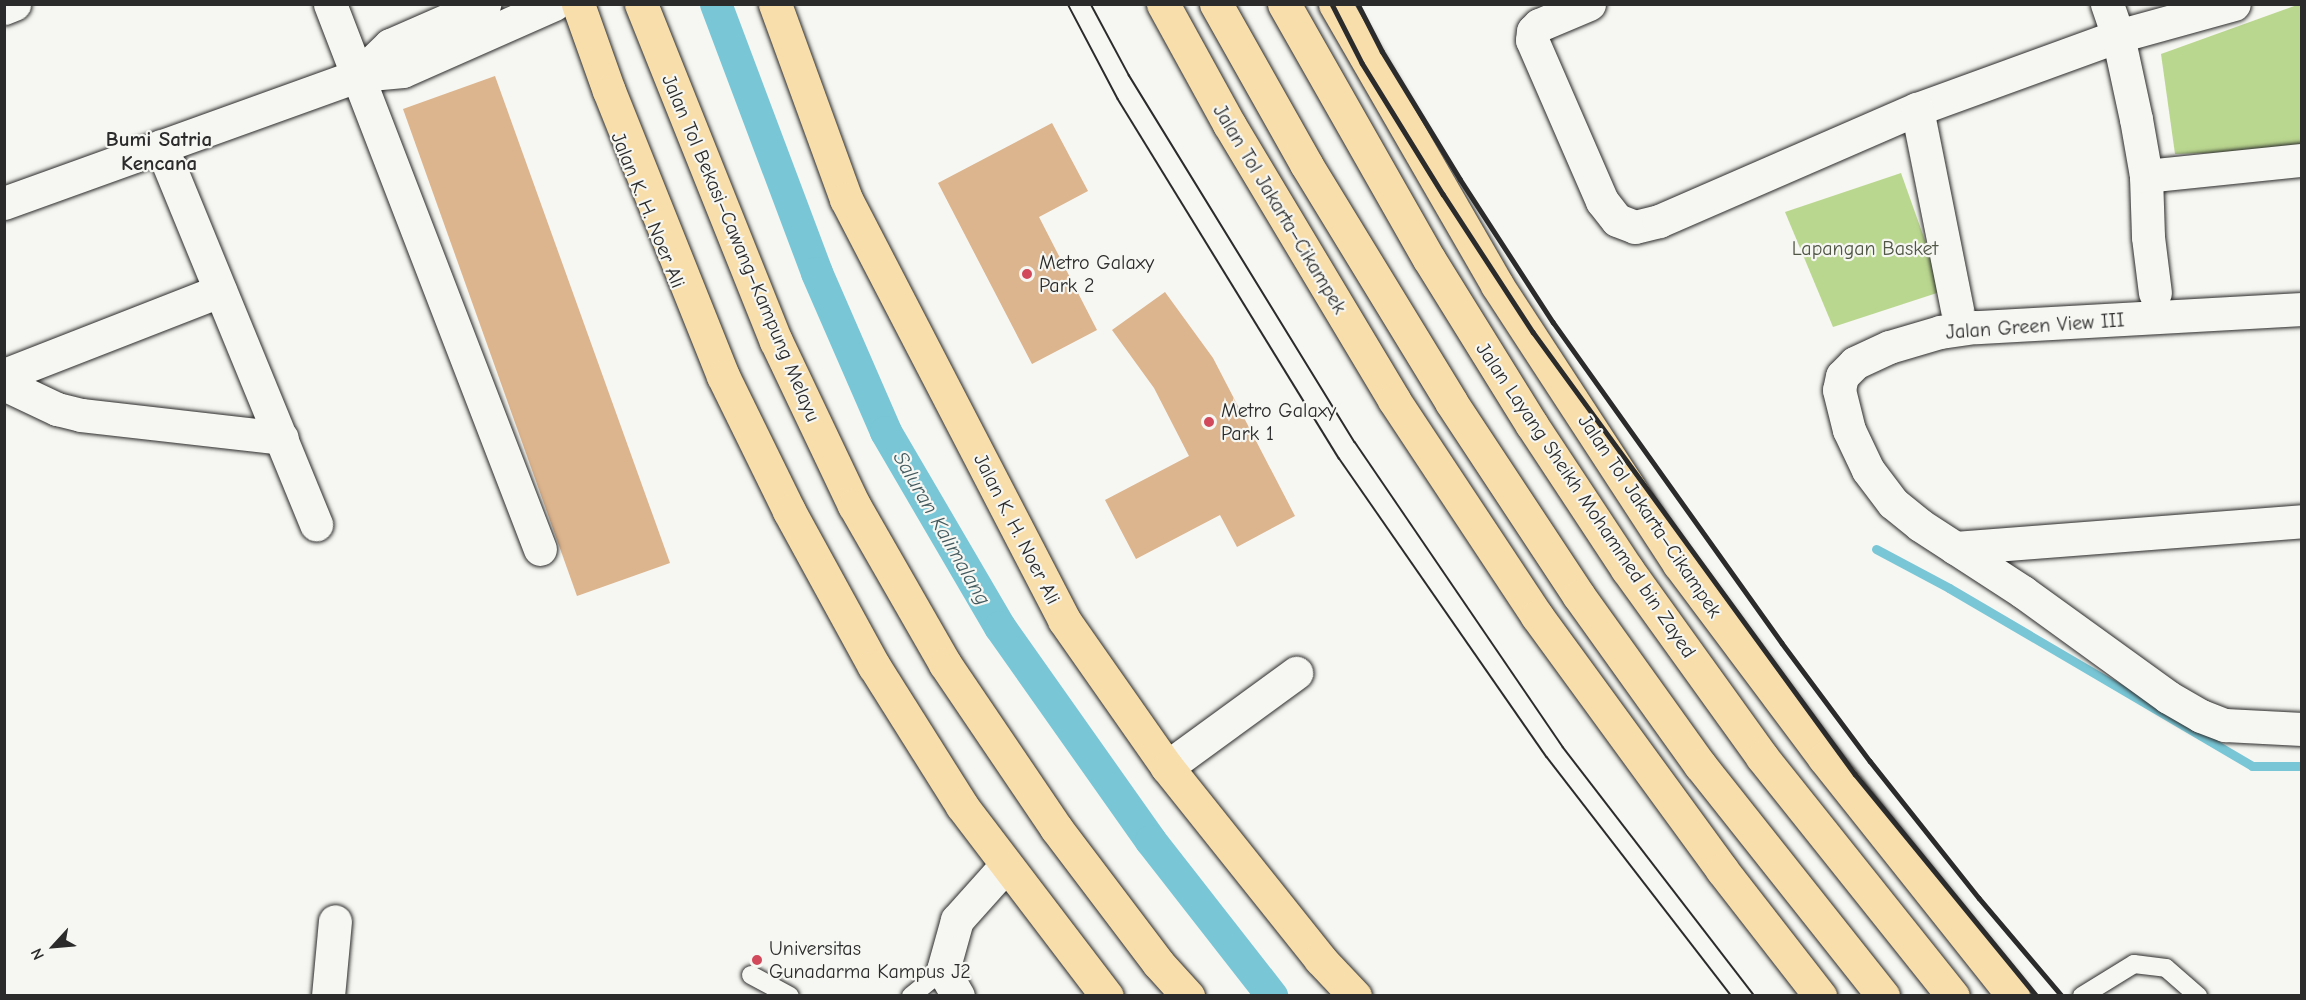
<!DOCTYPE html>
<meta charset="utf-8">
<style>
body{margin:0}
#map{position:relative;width:2306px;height:1000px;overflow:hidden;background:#f6f6f2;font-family:"Comic Neue",sans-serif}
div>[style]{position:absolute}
.green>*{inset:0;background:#bad78f}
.stream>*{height:9px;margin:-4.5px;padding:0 4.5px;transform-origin:4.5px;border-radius:4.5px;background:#78c6d6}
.canal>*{height:32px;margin:-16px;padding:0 16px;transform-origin:16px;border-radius:16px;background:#78c6d6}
.building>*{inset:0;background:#dcb48d}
.roads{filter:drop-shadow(0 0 2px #2b2b2b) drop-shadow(0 0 2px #2b2b2b)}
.lane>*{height:18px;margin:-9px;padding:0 9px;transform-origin:9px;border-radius:9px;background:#f6f6f2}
.street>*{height:33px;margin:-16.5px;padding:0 16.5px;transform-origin:16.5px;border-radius:16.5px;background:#f6f6f2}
.secondary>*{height:33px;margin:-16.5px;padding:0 16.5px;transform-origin:16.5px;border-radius:16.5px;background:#f6f6f2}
.primary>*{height:33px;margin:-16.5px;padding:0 16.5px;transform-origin:16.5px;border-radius:16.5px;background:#f8deab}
.highway>*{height:33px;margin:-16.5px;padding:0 16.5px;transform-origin:16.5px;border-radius:16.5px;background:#f8deab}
.tram>*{height:1.5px;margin:-0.75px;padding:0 0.75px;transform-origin:0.75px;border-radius:0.75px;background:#2b2b2b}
.rail>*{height:4.5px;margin:-2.25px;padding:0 2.25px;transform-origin:2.25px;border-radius:2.25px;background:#2b2b2b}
.dots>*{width:16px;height:16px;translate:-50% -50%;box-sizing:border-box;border:3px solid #f6f6f2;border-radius:50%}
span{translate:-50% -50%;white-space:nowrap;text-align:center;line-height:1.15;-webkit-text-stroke:4.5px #f6f6f2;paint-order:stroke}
.street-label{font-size:20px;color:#2b2b2b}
.park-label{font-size:20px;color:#4f5644}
.poi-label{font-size:20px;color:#2b2b2b}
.left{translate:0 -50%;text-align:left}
.neighbourhood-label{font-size:21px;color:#2b2b2b;font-weight:700}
.water-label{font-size:21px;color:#425a5e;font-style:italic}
.frame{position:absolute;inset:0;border:6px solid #2b2b2b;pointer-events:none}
.north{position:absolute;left:24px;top:916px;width:60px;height:60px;-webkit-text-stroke:4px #f6f6f2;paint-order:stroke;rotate:244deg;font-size:16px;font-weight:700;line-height:24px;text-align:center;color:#2b2b2b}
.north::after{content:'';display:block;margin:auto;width:21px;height:27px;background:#2b2b2b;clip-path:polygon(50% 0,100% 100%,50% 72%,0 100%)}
</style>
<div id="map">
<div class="green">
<i style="clip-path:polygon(2297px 5px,2301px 5px,2301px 150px,2175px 154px,2161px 54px)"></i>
<i style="clip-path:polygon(1901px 173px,1943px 291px,1833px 327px,1785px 212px)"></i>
</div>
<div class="stream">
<i style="left:1876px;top:549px;width:83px;rotate:28.1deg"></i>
<i style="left:1949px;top:588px;width:351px;rotate:30.4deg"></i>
<i style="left:2252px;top:766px;width:50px"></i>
</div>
<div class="canal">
<i style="left:716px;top:4px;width:287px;rotate:69.4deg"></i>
<i style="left:817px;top:273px;width:173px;rotate:66.5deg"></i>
<i style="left:886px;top:432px;width:226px;rotate:59.7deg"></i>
<i style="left:1000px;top:627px;width:262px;rotate:54.8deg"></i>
<i style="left:1151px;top:841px;width:197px;rotate:52deg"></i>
</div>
<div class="building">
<i style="clip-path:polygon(495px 76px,670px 563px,577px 596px,403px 109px)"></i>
<i style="clip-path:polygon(1052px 123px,1088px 191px,1039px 217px,1097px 330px,1032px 364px,938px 183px)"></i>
<i style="clip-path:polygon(1165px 292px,1213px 358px,1295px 516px,1237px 547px,1220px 515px,1136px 559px,1105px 500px,1189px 456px,1154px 388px,1112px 330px)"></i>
</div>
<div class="roads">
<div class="lane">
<i style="left:751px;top:975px;width:44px;rotate:28.3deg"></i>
<i style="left:911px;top:996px;width:41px;rotate:-39.1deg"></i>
<i style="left:2082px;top:996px;width:61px;rotate:-31.6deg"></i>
<i style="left:2134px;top:964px;width:32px;rotate:7deg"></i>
<i style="left:2166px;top:968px;width:43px;rotate:41.2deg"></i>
</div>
<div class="street">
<i style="left:330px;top:4px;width:584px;rotate:68.93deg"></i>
<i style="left:1589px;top:4px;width:54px;rotate:157.2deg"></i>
<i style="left:1539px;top:25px;width:8px;rotate:135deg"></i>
<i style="left:1533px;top:31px;width:9px;rotate:96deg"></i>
<i style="left:1532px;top:40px;width:176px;rotate:66.5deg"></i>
<i style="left:1602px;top:201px;width:24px;rotate:52deg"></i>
<i style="left:1617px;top:220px;width:19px;rotate:21deg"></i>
<i style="left:1635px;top:227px;width:25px;rotate:-14deg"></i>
<i style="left:1659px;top:221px;width:281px;rotate:-23.5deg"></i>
<i style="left:1917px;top:109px;width:214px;rotate:-20deg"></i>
<i style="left:2118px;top:36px;width:120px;rotate:-15.4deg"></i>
<i style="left:2107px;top:4px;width:34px;rotate:71deg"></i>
<i style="left:2118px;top:36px;width:85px;rotate:77.8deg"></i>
<i style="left:2136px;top:119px;width:58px;rotate:80deg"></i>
<i style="left:2146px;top:176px;width:61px;rotate:88.1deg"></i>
<i style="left:2148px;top:237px;width:56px;rotate:82.9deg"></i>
<i style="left:4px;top:8px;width:11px;rotate:-22deg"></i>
<i style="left:1917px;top:109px;width:205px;rotate:78.7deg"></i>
<i style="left:161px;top:146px;width:409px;rotate:67.7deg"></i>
<i style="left:2146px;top:176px;width:157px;rotate:-5.9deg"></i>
<i style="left:2302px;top:309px;width:327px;rotate:176.8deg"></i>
<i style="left:1975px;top:327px;width:35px;rotate:172deg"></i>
<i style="left:1940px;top:332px;width:53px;rotate:163.6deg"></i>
<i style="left:1889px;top:347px;width:38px;rotate:155deg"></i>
<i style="left:1855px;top:363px;width:18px;rotate:135deg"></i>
<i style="left:1842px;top:376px;width:14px;rotate:102deg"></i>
<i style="left:1839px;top:390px;width:41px;rotate:76deg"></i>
<i style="left:1849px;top:430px;width:44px;rotate:64.6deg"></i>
<i style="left:1868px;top:470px;width:41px;rotate:52.9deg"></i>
<i style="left:1893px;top:503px;width:35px;rotate:39deg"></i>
<i style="left:1920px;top:525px;width:123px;rotate:33deg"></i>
<i style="left:2023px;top:592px;width:179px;rotate:35.9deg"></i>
<i style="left:2168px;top:697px;width:38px;rotate:30deg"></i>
<i style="left:2201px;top:716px;width:26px;rotate:21deg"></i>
<i style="left:2225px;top:725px;width:77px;rotate:3deg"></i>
<i style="left:4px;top:375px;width:232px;rotate:-21.3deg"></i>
<i style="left:4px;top:384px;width:59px;rotate:25.3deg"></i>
<i style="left:57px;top:409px;width:25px;rotate:14deg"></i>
<i style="left:81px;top:415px;width:202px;rotate:6.5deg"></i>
<i style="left:1955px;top:548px;width:348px;rotate:-4.4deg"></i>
<i style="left:1167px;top:767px;width:160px;rotate:-36.1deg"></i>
<i style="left:328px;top:996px;width:75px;rotate:-84.7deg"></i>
<i style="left:958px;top:996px;width:30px;rotate:-120deg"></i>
<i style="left:943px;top:970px;width:52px;rotate:-74.4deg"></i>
<i style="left:957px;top:920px;width:63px;rotate:-48.2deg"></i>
</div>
<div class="secondary">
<i style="left:359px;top:75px;width:43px;rotate:-44.1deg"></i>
<i style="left:390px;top:45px;width:103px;rotate:-23.6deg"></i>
<i style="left:4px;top:203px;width:377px;rotate:-19.8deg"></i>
<i style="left:359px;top:75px;width:44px;rotate:-5.2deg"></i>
<i style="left:403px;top:71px;width:165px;rotate:-23.9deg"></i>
</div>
<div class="primary">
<i style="left:775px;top:4px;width:208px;rotate:70deg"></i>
<i style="left:846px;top:199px;width:474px;rotate:62.6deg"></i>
<i style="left:1064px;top:620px;width:179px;rotate:55deg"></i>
<i style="left:1167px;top:767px;width:246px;rotate:51.4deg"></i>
<i style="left:1320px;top:959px;width:51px;rotate:46.6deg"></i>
</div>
<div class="highway">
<i style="left:578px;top:4px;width:92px;rotate:70.4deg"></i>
<i style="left:609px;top:91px;width:307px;rotate:68.2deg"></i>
<i style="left:723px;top:376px;width:150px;rotate:63.9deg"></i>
<i style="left:789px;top:511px;width:177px;rotate:61.3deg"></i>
<i style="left:874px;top:666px;width:165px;rotate:57.8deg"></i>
<i style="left:962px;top:806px;width:239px;rotate:52.7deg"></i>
<i style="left:641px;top:4px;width:363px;rotate:68.2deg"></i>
<i style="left:776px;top:341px;width:182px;rotate:64.6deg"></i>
<i style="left:854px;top:505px;width:183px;rotate:60.2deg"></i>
<i style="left:945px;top:664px;width:198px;rotate:55.9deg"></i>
<i style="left:1056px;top:828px;width:169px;rotate:52.9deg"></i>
<i style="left:1158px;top:963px;width:45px;rotate:47.7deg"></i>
<i style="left:1163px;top:4px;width:137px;rotate:61.2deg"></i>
<i style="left:1229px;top:124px;width:322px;rotate:59.1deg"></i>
<i style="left:1394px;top:400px;width:259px;rotate:56.5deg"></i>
<i style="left:1537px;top:616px;width:314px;rotate:53.9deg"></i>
<i style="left:1722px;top:870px;width:160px;rotate:52.1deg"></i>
<i style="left:1216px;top:4px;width:184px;rotate:60.6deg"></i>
<i style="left:1306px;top:164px;width:279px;rotate:58.6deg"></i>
<i style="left:1451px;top:402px;width:232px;rotate:56.6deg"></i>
<i style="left:1579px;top:596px;width:208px;rotate:54.4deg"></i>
<i style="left:1700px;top:765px;width:295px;rotate:51.6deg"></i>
<i style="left:1284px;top:4px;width:293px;rotate:60.4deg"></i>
<i style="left:1429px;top:259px;width:195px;rotate:58.2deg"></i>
<i style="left:1532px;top:425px;width:173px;rotate:56.6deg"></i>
<i style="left:1627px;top:569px;width:231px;rotate:54.3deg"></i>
<i style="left:1762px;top:757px;width:306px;rotate:51.4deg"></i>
<i style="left:1335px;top:4px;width:324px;rotate:60deg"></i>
<i style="left:1497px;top:285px;width:333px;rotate:56.9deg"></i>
<i style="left:1679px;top:564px;width:242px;rotate:53.2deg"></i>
<i style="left:1824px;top:758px;width:304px;rotate:51.5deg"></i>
</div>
</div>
<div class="tram">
<i style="left:1068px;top:4px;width:107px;rotate:62.2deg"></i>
<i style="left:1118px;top:99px;width:422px;rotate:58.4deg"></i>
<i style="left:1339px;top:458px;width:364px;rotate:55.2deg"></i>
<i style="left:1547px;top:757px;width:302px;rotate:52.3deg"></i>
<i style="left:1091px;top:4px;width:81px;rotate:61.8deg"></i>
<i style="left:1129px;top:75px;width:431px;rotate:58.4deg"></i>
<i style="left:1355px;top:442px;width:369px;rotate:55.7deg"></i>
<i style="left:1563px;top:747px;width:314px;rotate:52.4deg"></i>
</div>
<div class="rail">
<i style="left:1332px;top:4px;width:66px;rotate:63deg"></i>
<i style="left:1362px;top:63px;width:154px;rotate:58.3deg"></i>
<i style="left:1443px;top:194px;width:165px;rotate:56.9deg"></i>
<i style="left:1533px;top:332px;width:547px;rotate:53.93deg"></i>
<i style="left:1855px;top:774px;width:287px;rotate:50.7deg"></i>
<i style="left:1358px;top:4px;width:53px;rotate:62.9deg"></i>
<i style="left:1382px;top:51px;width:150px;rotate:58.6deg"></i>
<i style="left:1460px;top:179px;width:171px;rotate:57deg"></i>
<i style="left:1553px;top:322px;width:394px;rotate:54.5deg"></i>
<i style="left:1782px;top:643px;width:147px;rotate:53.3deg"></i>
<i style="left:1870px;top:761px;width:175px;rotate:51.5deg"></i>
<i style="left:1979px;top:898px;width:128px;rotate:49.7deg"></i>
</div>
<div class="dots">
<i style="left:1027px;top:274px;background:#d1495b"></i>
<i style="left:1209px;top:422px;background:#d1495b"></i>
<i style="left:757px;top:960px;background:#d1495b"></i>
</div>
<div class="street-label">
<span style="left:1280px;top:209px;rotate:59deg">Jalan Tol Jakarta–Cikampek</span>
<span style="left:648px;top:210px;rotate:68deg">Jalan K. H. Noer Ali</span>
<span style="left:741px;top:248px;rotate:67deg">Jalan Tol Bekasi–Cawang–Kampung Melayu</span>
<span style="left:2035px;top:326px;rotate:-4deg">Jalan Green View III</span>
<span style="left:1586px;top:500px;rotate:56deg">Jalan Layang Sheikh Mohammed bin Zayed</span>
<span style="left:1650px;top:516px;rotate:56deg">Jalan Tol Jakarta–Cikampek</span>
<span style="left:1017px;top:529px;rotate:63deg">Jalan K. H. Noer Ali</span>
</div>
<div class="park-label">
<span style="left:1865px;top:248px">Lapangan Basket</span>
</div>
<div class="poi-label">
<span class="left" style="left:1039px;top:274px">Metro Galaxy<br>Park 2</span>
<span class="left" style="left:1221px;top:422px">Metro Galaxy<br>Park 1</span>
<span class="left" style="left:769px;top:960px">Universitas<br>Gunadarma Kampus J2</span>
</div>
<div class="neighbourhood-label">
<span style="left:159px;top:151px">Bumi Satria<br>Kencana</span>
</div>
<div class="water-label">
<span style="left:942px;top:528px;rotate:60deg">Saluran Kalimalang</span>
</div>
<div class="frame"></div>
<div class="north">N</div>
</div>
